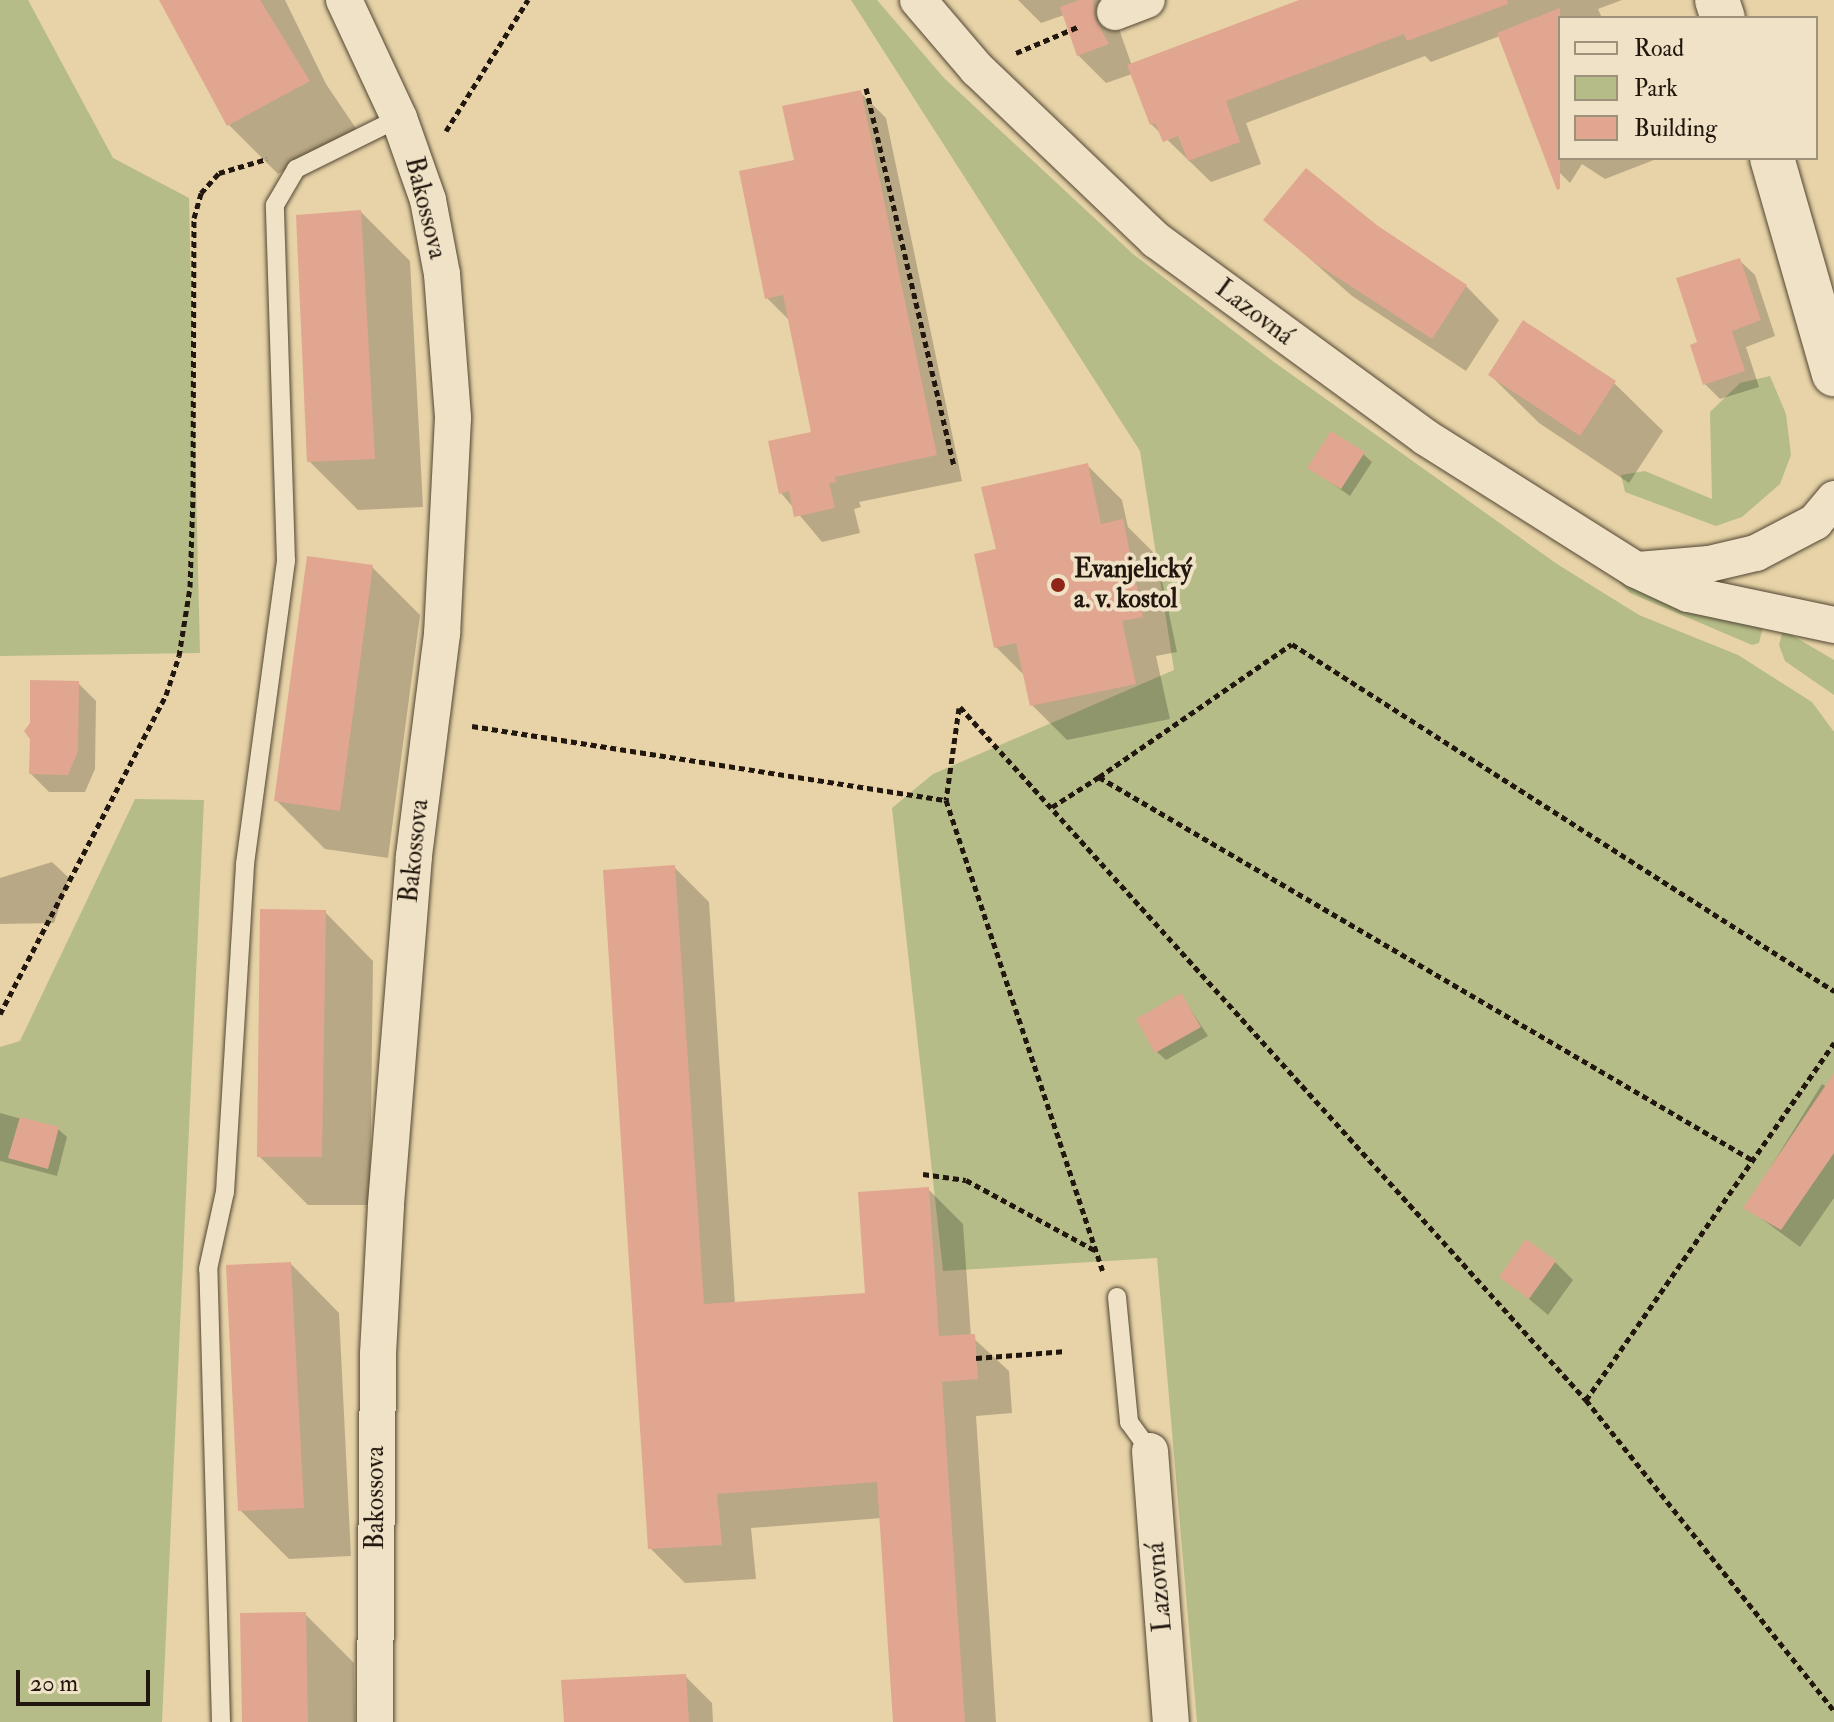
<!DOCTYPE html>
<meta charset="utf-8">
<style>
body{margin:0}
#map{position:relative;width:1834px;height:1722px;overflow:hidden;background:#e7d3a7;font-family:"IM FELL Double Pica",serif}
div>[style]{position:absolute}
.green>*{inset:0;background:#b5bc88}
.shadow>*{inset:0;background:#0003}
.building>*{inset:0;background:#e1a690}
.path>*{height:5px;margin-top:-2.5px;transform-origin:0;background:repeating-linear-gradient(90deg,#21170e 0 6px,transparent 0 10px)}
.roads{filter:drop-shadow(0 0 2px #524634) drop-shadow(0 0 2px #524634)}
.service>*{height:18px;margin:-9px;padding:0 9px;transform-origin:9px;border-radius:9px;background:#efe2c6}
.minor>*{height:36px;margin:-18px;padding:0 18px;transform-origin:18px;border-radius:18px;background:#efe2c6}
.tertiary>*{height:44px;margin:-22px;padding:0 22px;transform-origin:22px;border-radius:22px;background:#efe2c6}
.dots>*{width:22px;height:22px;translate:-50% -50%;box-sizing:border-box;border:4px solid #efe2c6;border-radius:50%}
span{translate:-50% -50%;white-space:nowrap;text-align:center;line-height:1.15;-webkit-text-stroke:8px #efe2c6;paint-order:stroke}
.street-label{font-size:26px;color:#21170e}
.poi-label{font-size:26px;color:#21170e;font-weight:700}
.left{translate:0 -50%;text-align:left}
.legend{position:absolute;left:1558px;top:16px;width:260px;height:144px;box-sizing:border-box;background:#efe2c6;border:2px solid #9d917c;margin:0;padding:10px 14px;list-style:none;font-size:24px;color:#21170e}
.legend li{display:flex;align-items:center;gap:16px;height:40px}
.legend b{width:40px;border:2px solid #9d917c}
.scale{position:absolute;left:16px;top:1670px;width:134px;height:36px;box-sizing:border-box;border:4px solid #21170e;border-top:0;padding-left:10px;font-size:24px;line-height:28px;white-space:nowrap;color:#21170e;-webkit-text-stroke:6px #efe2c6;paint-order:stroke}
</style>
<div id="map">
<div class="green">
<i style="clip-path:polygon(0 0,28px 0,113px 158px,189px 198px,200px 653px,0 656px)"></i>
<i style="clip-path:polygon(851px 0,877px 0,944px 78px,1133px 254px,1274px 362px,1557px 564px,1639px 615px,1738px 655px,1812px 702px,1834px 732px,1834px 1722px,1197px 1722px,1157px 1258px,943px 1271px,892px 808px,933px 774px,1174px 670px,1140px 451px)"></i>
<i style="clip-path:polygon(1770px 376px,1786px 414px,1791px 455px,1780px 484px,1742px 517px,1716px 526px,1625px 492px,1621px 475px,1645px 471px,1712px 499px,1710px 412px,1740px 383px)"></i>
<i style="clip-path:polygon(1614px 577px,1763px 627px,1759px 643px,1752px 645px,1630px 593px)"></i>
<i style="clip-path:polygon(1783px 630px,1834px 660px,1834px 695px,1785px 661px,1779px 645px)"></i>
<i style="clip-path:polygon(135px 799px,204px 800px,162px 1722px,0 1722px,0 1047px,20px 1041px)"></i>
</div>
<div class="shadow">
<i style="clip-path:polygon(161px 0,285px 0,326px 84px,357px 130px,278px 174px,229px 125px)"></i>
<i style="clip-path:polygon(1018px 0,1109px 0,1132px 66px,1305px 0,1622px 0,1598px 9px,1602px 18px,1560px 18px,1560px 158px,1659px 158px,1605px 179px,1582px 164px,1570px 183px,1549px 162px,1500px 36px,1431px 62px,1425px 56px,1246px 123px,1261px 164px,1211px 182px,1151px 124px,1132px 74px,1106px 83px,1078px 55px,1064px 15px,1041px 23px)"></i>
<i style="clip-path:polygon(860px 92px,886px 118px,962px 481px,859px 502px,861px 507px,854px 509px,860px 533px,822px 542px,781px 493px,813px 434px,791px 322px,767px 298px,796px 162px)"></i>
<i style="clip-path:polygon(361px 212px,410px 261px,423px 507px,358px 510px,309px 461px)"></i>
<i style="clip-path:polygon(1266px 220px,1377px 228px,1466px 286px,1499px 320px,1466px 371px,1352px 296px)"></i>
<i style="clip-path:polygon(1739px 260px,1755px 275px,1775px 336px,1746px 347px,1759px 387px,1720px 399px,1705px 384px)"></i>
<i style="clip-path:polygon(1490px 375px,1614px 383px,1663px 431px,1629px 483px,1539px 423px)"></i>
<i style="clip-path:polygon(1363px 454px,1372px 462px,1350px 496px,1310px 468px)"></i>
<i style="clip-path:polygon(1087px 465px,1122px 500px,1128px 527px,1157px 556px,1177px 652px,1156px 656px,1170px 719px,1067px 740px,1032px 705px,1025px 676px,996px 647px,998px 550px)"></i>
<i style="clip-path:polygon(372px 567px,420px 615px,388px 858px,325px 849px,277px 801px)"></i>
<i style="clip-path:polygon(78px 683px,96px 701px,95px 769px,85px 792px,49px 792px,31px 774px,32px 724px)"></i>
<i style="clip-path:polygon(52px 862px,69px 878px,54px 923px,0 924px,0 878px)"></i>
<i style="clip-path:polygon(674px 867px,709px 902px,735px 1304px,867px 1295px,928px 1189px,963px 1224px,971px 1336px,1009px 1371px,1012px 1413px,976px 1416px,996px 1722px,895px 1722px,882px 1518px,751px 1528px,756px 1579px,685px 1583px,650px 1548px)"></i>
<i style="clip-path:polygon(325px 912px,373px 961px,370px 1205px,308px 1205px,259px 1156px)"></i>
<i style="clip-path:polygon(1181px 995px,1208px 1036px,1166px 1060px,1157px 1052px)"></i>
<i style="clip-path:polygon(1834px 1076px,1834px 1198px,1800px 1247px,1746px 1207px,1822px 1084px,1827px 1087px)"></i>
<i style="clip-path:polygon(0 1113px,58px 1129px,67px 1137px,57px 1176px,0 1161px)"></i>
<i style="clip-path:polygon(1555px 1262px,1573px 1280px,1548px 1315px,1502px 1276px)"></i>
<i style="clip-path:polygon(291px 1264px,339px 1313px,351px 1556px,289px 1559px,240px 1510px)"></i>
<i style="clip-path:polygon(305px 1614px,354px 1663px,355px 1722px,245px 1722px)"></i>
<i style="clip-path:polygon(685px 1676px,712px 1703px,713px 1722px,566px 1722px)"></i>
</div>
<div class="building">
<i style="clip-path:polygon(159px 0,260px 0,310px 81px,227px 126px)"></i>
<i style="clip-path:polygon(1079px 0,1093px 0,1095px 19px,1109px 44px,1077px 56px,1060px 7px)"></i>
<i style="clip-path:polygon(1299px 0,1507px 0,1508px 4px,1407px 41px,1404px 34px,1226px 101px,1240px 142px,1188px 161px,1178px 136px,1163px 142px,1155px 123px,1150px 125px,1127px 65px)"></i>
<i style="clip-path:polygon(1560px 8px,1560px 189px,1557px 190px,1497px 33px)"></i>
<i style="clip-path:polygon(861px 90px,937px 455px,835px 477px,836px 482px,829px 483px,835px 508px,794px 517px,789px 491px,779px 494px,768px 441px,811px 432px,783px 295px,765px 299px,739px 171px,794px 160px,782px 106px)"></i>
<i style="clip-path:polygon(1306px 168px,1378px 226px,1467px 285px,1432px 339px,1315px 263px,1263px 220px)"></i>
<i style="clip-path:polygon(361px 210px,375px 459px,307px 462px,296px 215px)"></i>
<i style="clip-path:polygon(1740px 258px,1761px 320px,1732px 331px,1745px 371px,1703px 385px,1690px 345px,1697px 342px,1676px 278px)"></i>
<i style="clip-path:polygon(1523px 320px,1616px 381px,1580px 436px,1488px 375px)"></i>
<i style="clip-path:polygon(1331px 431px,1365px 452px,1341px 489px,1307px 468px)"></i>
<i style="clip-path:polygon(1088px 463px,1101px 524px,1123px 519px,1143px 617px,1122px 621px,1136px 684px,1030px 706px,1016px 643px,994px 648px,974px 554px,996px 549px,981px 487px)"></i>
<i style="clip-path:polygon(307px 556px,373px 565px,340px 811px,274px 801px)"></i>
<i style="clip-path:polygon(30px 680px,79px 681px,78px 751px,68px 775px,29px 774px,30px 739px,24px 731px,30px 723px)"></i>
<i style="clip-path:polygon(675px 865px,704px 1304px,865px 1293px,858px 1192px,929px 1187px,939px 1336px,975px 1334px,978px 1379px,942px 1382px,965px 1722px,893px 1722px,877px 1482px,717px 1494px,722px 1545px,648px 1549px,603px 870px)"></i>
<i style="clip-path:polygon(260px 909px,326px 910px,322px 1157px,257px 1157px)"></i>
<i style="clip-path:polygon(1181px 993px,1201px 1027px,1155px 1053px,1136px 1019px)"></i>
<i style="clip-path:polygon(1834px 1073px,1834px 1153px,1781px 1230px,1743px 1208px)"></i>
<i style="clip-path:polygon(20px 1117px,59px 1127px,48px 1169px,8px 1158px)"></i>
<i style="clip-path:polygon(1526px 1239px,1556px 1261px,1529px 1299px,1499px 1277px)"></i>
<i style="clip-path:polygon(291px 1262px,304px 1508px,238px 1511px,226px 1265px)"></i>
<i style="clip-path:polygon(306px 1612px,308px 1722px,242px 1722px,240px 1613px)"></i>
<i style="clip-path:polygon(686px 1674px,689px 1722px,564px 1722px,561px 1680px)"></i>
</div>
<div class="path">
<i style="left:1016px;top:53px;width:69px;rotate:-22.9deg"></i>
<i style="left:866px;top:88px;width:389px;rotate:76.9deg"></i>
<i style="left:446px;top:131px;width:155px;rotate:-58deg"></i>
<i style="left:960px;top:707px;width:934px;rotate:47.91deg"></i>
<i style="left:1586px;top:1400px;width:398px;rotate:51.4deg"></i>
<i style="left:959px;top:708px;width:93px;rotate:98deg"></i>
<i style="left:946px;top:800px;width:496px;rotate:71.6deg"></i>
<i style="left:472px;top:726px;width:480px;rotate:8.9deg"></i>
<i style="left:1099px;top:777px;width:234px;rotate:-34.6deg"></i>
<i style="left:1292px;top:644px;width:644px;rotate:32.63deg"></i>
<i style="left:1052px;top:807px;width:56px;rotate:-32.6deg"></i>
<i style="left:1099px;top:777px;width:759px;rotate:30.38deg"></i>
<i style="left:0;top:1014px;width:360px;rotate:-62.5deg"></i>
<i style="left:166px;top:695px;width:41px;rotate:-71.6deg"></i>
<i style="left:179px;top:656px;width:70px;rotate:-80.9deg"></i>
<i style="left:190px;top:587px;width:90px;rotate:-88.1deg"></i>
<i style="left:193px;top:497px;width:279px;rotate:-89.8deg"></i>
<i style="left:194px;top:218px;width:26px;rotate:-74deg"></i>
<i style="left:201px;top:193px;width:27px;rotate:-48deg"></i>
<i style="left:219px;top:173px;width:50px;rotate:-16.3deg"></i>
<i style="left:923px;top:1174px;width:43px;rotate:7.9deg"></i>
<i style="left:966px;top:1180px;width:148px;rotate:28.6deg"></i>
<i style="left:976px;top:1358px;width:90px;rotate:-4.4deg"></i>
<i style="left:1586px;top:1400px;width:435px;rotate:-55.2deg"></i>
</div>
<div class="roads">
<div class="service">
<i style="left:1117px;top:1297px;width:126px;rotate:84.5deg"></i>
<i style="left:1129px;top:1422px;width:36px;rotate:54deg"></i>
<i style="left:221px;top:1722px;width:453px;rotate:-91.6deg"></i>
<i style="left:208px;top:1269px;width:79px;rotate:-77.6deg"></i>
<i style="left:225px;top:1192px;width:329px;rotate:-86.5deg"></i>
<i style="left:245px;top:864px;width:306px;rotate:-82.3deg"></i>
<i style="left:286px;top:561px;width:356px;rotate:-91.8deg"></i>
<i style="left:275px;top:205px;width:42px;rotate:-59.7deg"></i>
<i style="left:296px;top:169px;width:115px;rotate:-26.3deg"></i>
</div>
<div class="minor">
<i style="left:344px;top:0;width:130px;rotate:65deg"></i>
<i style="left:399px;top:118px;width:87px;rotate:70.5deg"></i>
<i style="left:428px;top:200px;width:75px;rotate:79.3deg"></i>
<i style="left:442px;top:274px;width:144px;rotate:85.6deg"></i>
<i style="left:453px;top:418px;width:216px;rotate:92.9deg"></i>
<i style="left:442px;top:634px;width:224px;rotate:97.2deg"></i>
<i style="left:414px;top:856px;width:351px;rotate:94.6deg"></i>
<i style="left:386px;top:1206px;width:149px;rotate:93.1deg"></i>
<i style="left:378px;top:1355px;width:367px;rotate:90.5deg"></i>
<i style="left:918px;top:0;width:91px;rotate:49.5deg"></i>
<i style="left:977px;top:69px;width:248px;rotate:43.7deg"></i>
<i style="left:1156px;top:240px;width:333px;rotate:36.2deg"></i>
<i style="left:1425px;top:437px;width:249px;rotate:32.2deg"></i>
<i style="left:1636px;top:570px;width:57px;rotate:24.8deg"></i>
<i style="left:1688px;top:594px;width:149px;rotate:12deg"></i>
<i style="left:1115px;top:12px;width:34px;rotate:-21deg"></i>
<i style="left:1638px;top:570px;width:71px;rotate:-4.8deg"></i>
<i style="left:1709px;top:564px;width:48px;rotate:-13.2deg"></i>
<i style="left:1756px;top:553px;width:67px;rotate:-27.7deg"></i>
<i style="left:1815px;top:522px;width:30px;rotate:-50deg"></i>
<i style="left:1150px;top:1451px;width:272px;rotate:85.6deg"></i>
</div>
<div class="tertiary">
<i style="left:1717px;top:0;width:19px;rotate:72deg"></i>
<i style="left:1772px;top:158px;width:225px;rotate:74deg"></i>
</div>
</div>
<div class="dots">
<i style="left:1058px;top:585px;background:#8f2418"></i>
</div>
<div class="street-label">
<span style="left:425px;top:208px;rotate:76deg">Bakossova</span>
<span style="left:1254px;top:313px;rotate:37deg">Lazovná</span>
<span style="left:415px;top:851px;rotate:-84deg">Bakossova</span>
<span style="left:376px;top:1498px;rotate:-90deg">Bakossova</span>
<span style="left:1160px;top:1587px;rotate:-95deg">Lazovná</span>
</div>
<div class="poi-label">
<span class="left" style="left:1074px;top:585px">Evanjelický<br>a. v. kostol</span>
</div>
<ul class="legend">
<li><b style="height:10px;background:#efe2c6"></b>Road</li>
<li><b style="height:22px;background:#b5bc88"></b>Park</li>
<li><b style="height:22px;background:#e1a690"></b>Building</li>
</ul>
<div class="scale">20 m</div>
</div>
